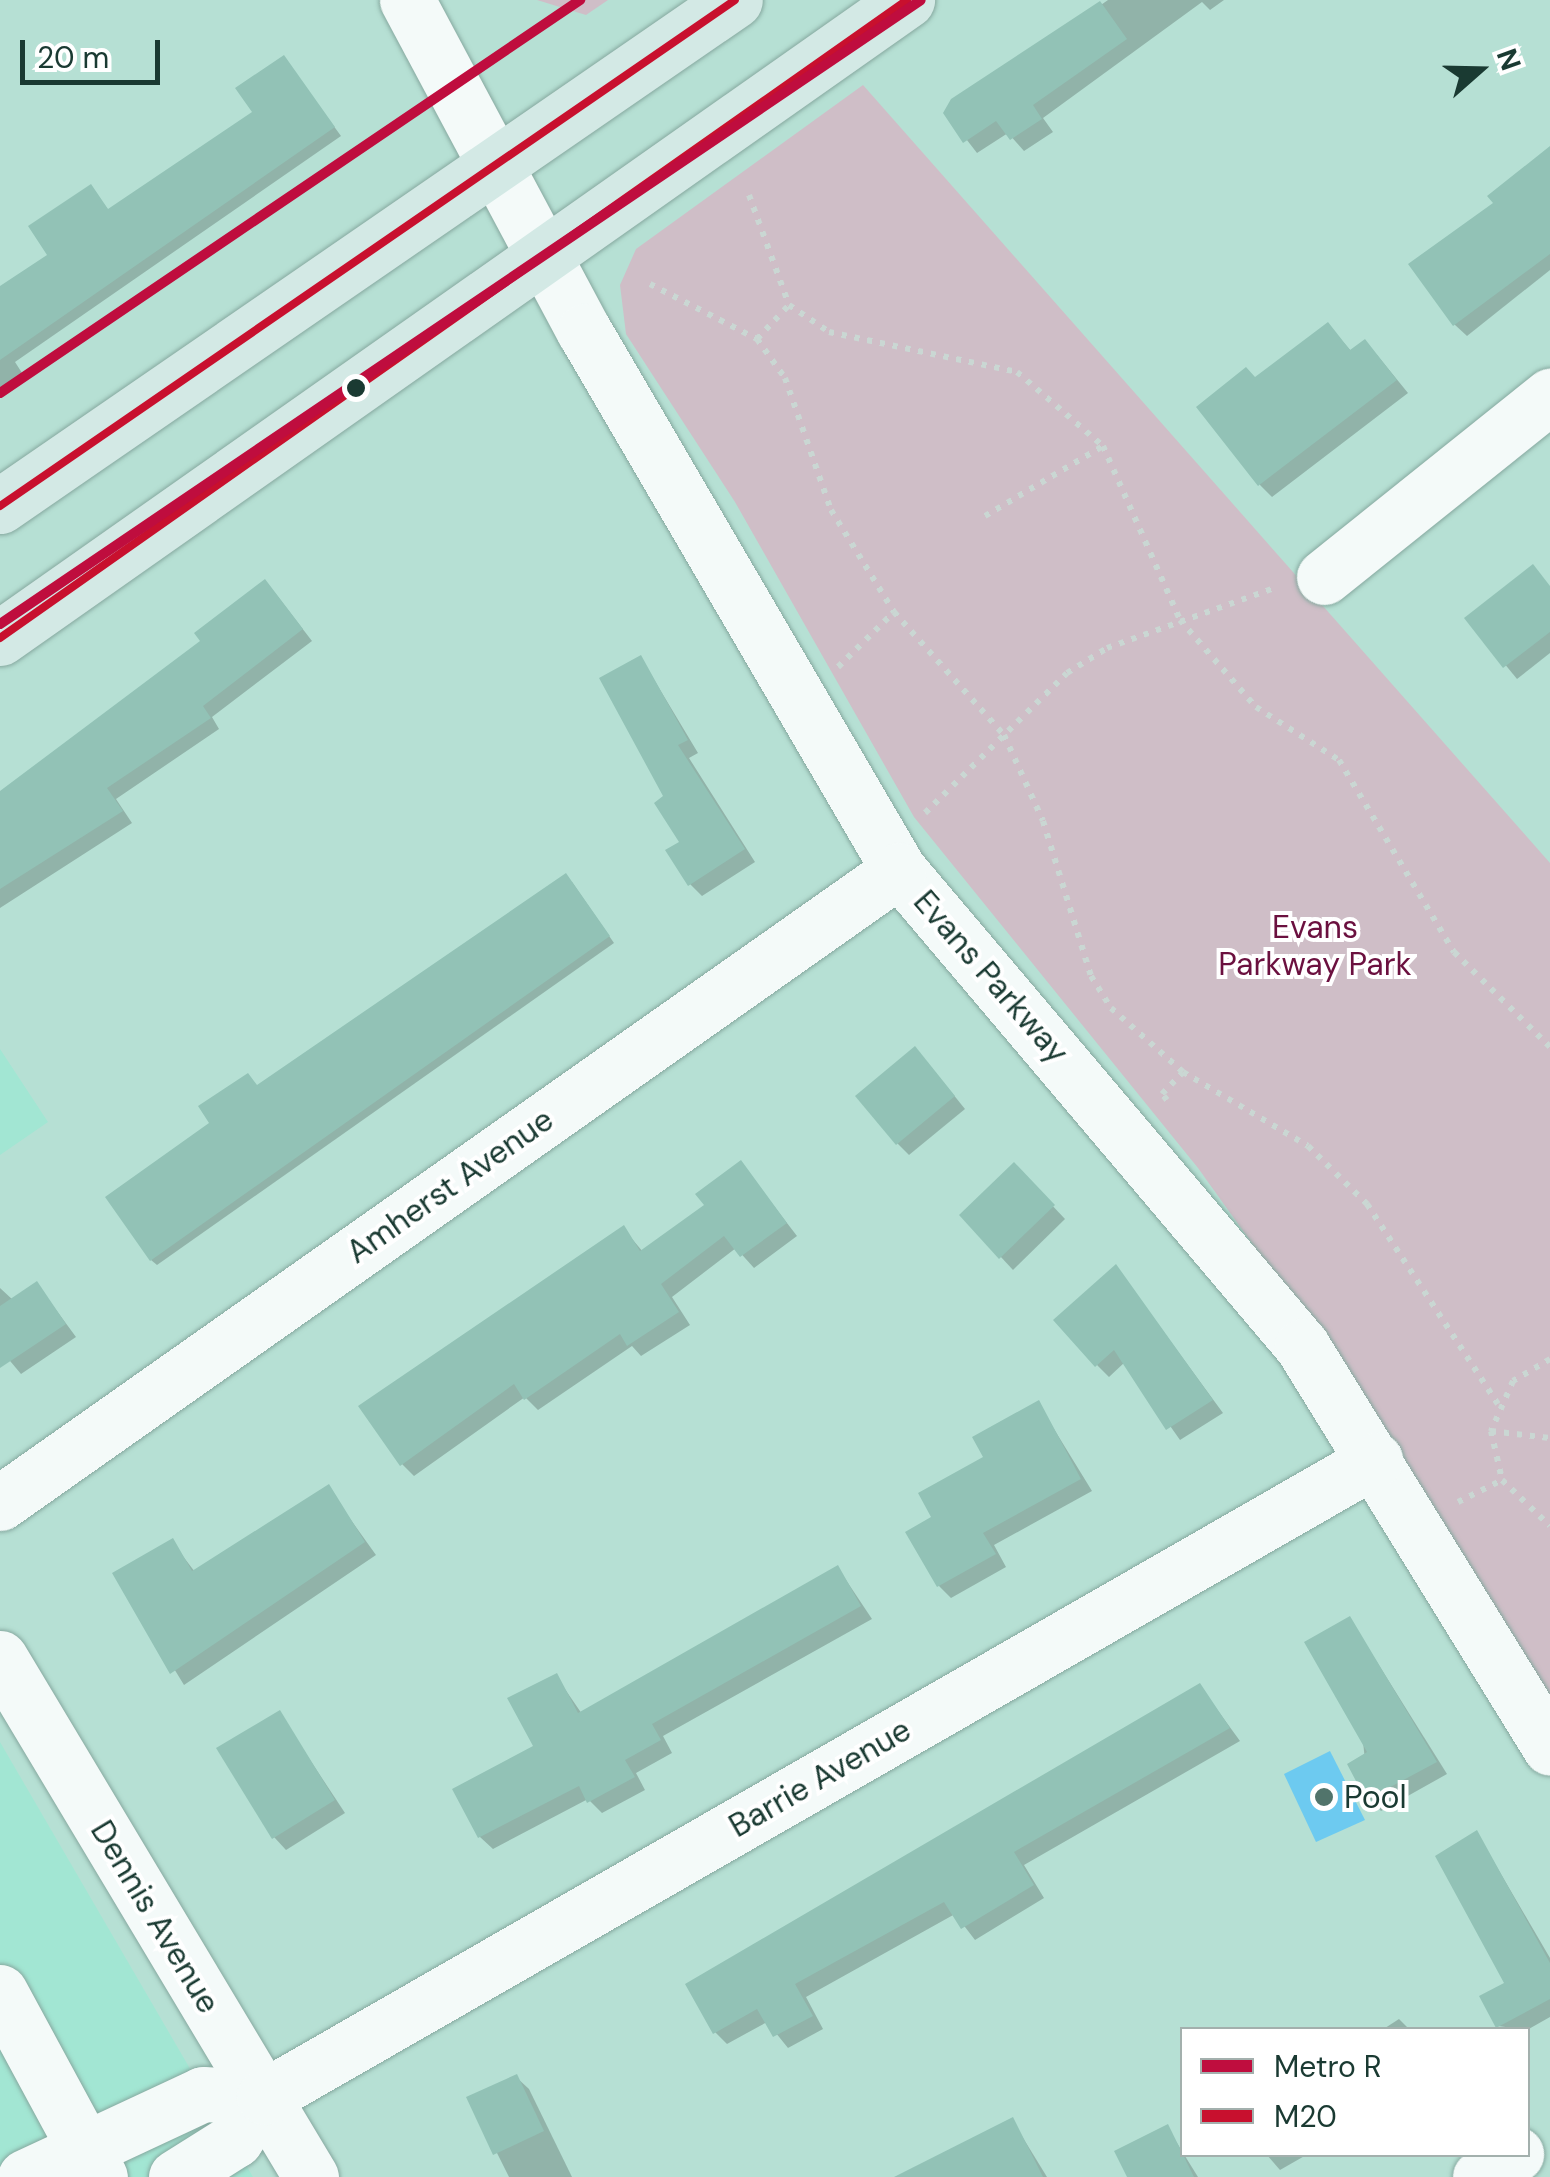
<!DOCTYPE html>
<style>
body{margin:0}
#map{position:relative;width:1550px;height:2177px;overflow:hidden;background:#b6e0d4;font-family:"DM Sans",sans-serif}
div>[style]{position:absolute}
.built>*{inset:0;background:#a2e6d3}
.green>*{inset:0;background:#cfbec7}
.water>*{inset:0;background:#6dcaf0}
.shadow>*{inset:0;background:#0003}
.building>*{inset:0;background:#92c2b6}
.path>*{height:6px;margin-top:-3px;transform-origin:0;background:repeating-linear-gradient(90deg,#cad7d3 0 5px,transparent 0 13px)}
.roads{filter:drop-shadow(0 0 2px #86a89f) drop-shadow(0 0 2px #86a89f)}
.minor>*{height:55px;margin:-27.5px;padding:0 27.5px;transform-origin:27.5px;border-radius:27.5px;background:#f4faf9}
.major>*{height:55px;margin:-27.5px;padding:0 27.5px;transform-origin:27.5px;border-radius:27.5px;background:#d3e9e5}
.bus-1>*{height:8px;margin:-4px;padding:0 4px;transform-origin:4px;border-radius:4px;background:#c8102e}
.metro-1>*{height:10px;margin:-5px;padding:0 5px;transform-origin:5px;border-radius:5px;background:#bf0d3e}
.dots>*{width:28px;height:28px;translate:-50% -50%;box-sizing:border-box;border:5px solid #fff;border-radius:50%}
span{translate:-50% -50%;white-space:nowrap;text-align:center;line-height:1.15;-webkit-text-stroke:8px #fff;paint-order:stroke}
.park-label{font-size:32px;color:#6b103f}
.street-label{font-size:32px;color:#1a3a32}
.poi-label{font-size:32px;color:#1a3a32}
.left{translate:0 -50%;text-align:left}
.legend{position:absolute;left:1180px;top:2027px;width:350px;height:130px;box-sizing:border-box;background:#fff;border:2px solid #a3b0ad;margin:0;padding:12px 18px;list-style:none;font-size:30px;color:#1a3a32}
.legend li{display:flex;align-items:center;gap:20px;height:50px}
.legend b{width:50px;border:2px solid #a3b0ad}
.north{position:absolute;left:1430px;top:20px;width:100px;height:100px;-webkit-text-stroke:8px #fff;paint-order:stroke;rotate:70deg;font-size:28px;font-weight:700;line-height:40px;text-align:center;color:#1a3a32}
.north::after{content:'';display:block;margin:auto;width:35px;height:45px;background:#1a3a32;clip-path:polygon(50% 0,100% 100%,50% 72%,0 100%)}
.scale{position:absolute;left:20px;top:40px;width:140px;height:45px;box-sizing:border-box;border:5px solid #1a3a32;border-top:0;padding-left:12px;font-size:30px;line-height:35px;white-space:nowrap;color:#1a3a32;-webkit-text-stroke:8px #fff;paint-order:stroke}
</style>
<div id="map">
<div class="built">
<i style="clip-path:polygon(0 1049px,48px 1122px,0 1155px)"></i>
<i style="clip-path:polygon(0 1742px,253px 2177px,0 2177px)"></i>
</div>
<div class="green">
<i style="clip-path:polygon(537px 0,608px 0,586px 15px)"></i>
<i style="clip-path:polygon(863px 85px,1550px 863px,1550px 1701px,1383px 1427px,1198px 1168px,914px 817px,735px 502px,626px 334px,620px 285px,636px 249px)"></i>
</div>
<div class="water">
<i style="clip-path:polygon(1330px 1751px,1365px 1820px,1316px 1842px,1284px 1774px)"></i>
</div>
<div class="shadow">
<i style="clip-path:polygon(1108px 0,1224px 0,1210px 10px,1202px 2px,1043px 118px,1053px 132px,1024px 151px,1008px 133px,977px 153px,946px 113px)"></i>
<i style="clip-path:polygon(284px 58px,341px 136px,15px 362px,24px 376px,0 392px,0 291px,51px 255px,91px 187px,109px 211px,255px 113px)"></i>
<i style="clip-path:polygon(1550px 172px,1550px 270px,1467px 336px,1454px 324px)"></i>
<i style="clip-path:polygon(1328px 325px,1352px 352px,1377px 355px,1408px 393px,1272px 497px,1260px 485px,1256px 380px)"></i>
<i style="clip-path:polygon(1550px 586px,1550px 653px,1517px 679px,1467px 618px)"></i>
<i style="clip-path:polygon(275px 593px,312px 641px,212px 717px,219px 729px,116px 799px,132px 823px,0 908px,0 796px)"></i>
<i style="clip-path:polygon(641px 658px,698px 753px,689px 758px,755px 862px,702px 896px,690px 884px)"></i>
<i style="clip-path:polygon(572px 882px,614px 943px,157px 1265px,151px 1260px,257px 1088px)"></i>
<i style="clip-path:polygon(927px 1062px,965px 1109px,909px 1155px,897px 1143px)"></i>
<i style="clip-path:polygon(741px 1163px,797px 1236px,754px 1268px,736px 1248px,672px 1297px,690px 1325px,641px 1356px,632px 1346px,538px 1410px,525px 1397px,414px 1476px,402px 1464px,623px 1228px,643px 1252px,707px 1206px)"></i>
<i style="clip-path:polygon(1014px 1165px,1065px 1219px,1013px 1270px,962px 1215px)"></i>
<i style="clip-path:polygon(1116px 1267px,1223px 1413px,1180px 1440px,1125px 1362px,1109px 1377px,1097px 1365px)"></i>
<i style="clip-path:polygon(37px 1284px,76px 1337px,21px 1374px,0 1349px,0 1288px,13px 1300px)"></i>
<i style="clip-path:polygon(1038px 1403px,1092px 1491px,994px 1545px,1006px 1567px,951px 1598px,939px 1586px,935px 1518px)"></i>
<i style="clip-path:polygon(328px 1488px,376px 1555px,184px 1685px,116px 1574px,172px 1542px,195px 1572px)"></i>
<i style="clip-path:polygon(838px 1568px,872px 1619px,663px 1736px,672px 1753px,636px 1773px,645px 1790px,602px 1813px,588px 1799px,493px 1849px,480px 1837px,456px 1790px,536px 1747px,556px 1676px,582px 1714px)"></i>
<i style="clip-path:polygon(1350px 1619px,1447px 1774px,1381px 1811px,1369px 1798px)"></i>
<i style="clip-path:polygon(1200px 1686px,1240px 1741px,1024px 1865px,1044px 1898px,975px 1940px,955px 1914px,806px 1997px,823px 2029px,788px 2048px,767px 2022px,727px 2044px,715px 2032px)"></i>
<i style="clip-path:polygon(279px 1713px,345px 1813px,286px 1850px,274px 1837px)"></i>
<i style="clip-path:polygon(1477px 1833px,1550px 1958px,1550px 2017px,1527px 2030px,1498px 2026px,1508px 1984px)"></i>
<i style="clip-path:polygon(1399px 2019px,1410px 2030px,1382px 2030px)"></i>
<i style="clip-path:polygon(516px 2077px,529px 2089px,572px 2177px,509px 2177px,470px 2099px)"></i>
<i style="clip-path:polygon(1012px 2120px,1047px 2177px,947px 2177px)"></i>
<i style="clip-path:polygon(1167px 2127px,1198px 2177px,1130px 2177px)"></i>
<i style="clip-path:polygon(1266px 2154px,1308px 2154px,1280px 2170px)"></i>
</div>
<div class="building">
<i style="clip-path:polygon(1100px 1px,1127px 39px,1033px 105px,1042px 119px,1010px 140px,996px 121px,963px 143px,943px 113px,951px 99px)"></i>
<i style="clip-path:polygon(284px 55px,335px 127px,0 360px,0 286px,47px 255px,28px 226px,91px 184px,108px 209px,252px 112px,235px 88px)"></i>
<i style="clip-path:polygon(1550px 146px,1550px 254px,1453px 326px,1408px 264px,1493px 203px,1487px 196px)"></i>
<i style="clip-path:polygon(1328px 322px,1350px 350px,1365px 339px,1397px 380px,1258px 486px,1196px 407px,1246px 367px,1255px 377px)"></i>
<i style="clip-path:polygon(1533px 564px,1550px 586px,1550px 632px,1503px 668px,1464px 618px)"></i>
<i style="clip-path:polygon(265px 579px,303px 629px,203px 706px,211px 718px,107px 788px,123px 811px,0 889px,0 791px,200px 641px,194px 633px)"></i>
<i style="clip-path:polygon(641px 655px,688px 740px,678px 745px,745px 849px,688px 886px,665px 850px,679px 842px,654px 803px,663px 796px,599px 678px)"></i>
<i style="clip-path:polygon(566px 873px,610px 936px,150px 1261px,105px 1197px,209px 1123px,198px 1106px,248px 1073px,257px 1085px)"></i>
<i style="clip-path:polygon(915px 1046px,955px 1096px,896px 1145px,855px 1096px)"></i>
<i style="clip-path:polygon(741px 1160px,787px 1223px,740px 1257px,724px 1236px,661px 1284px,679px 1312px,627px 1346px,620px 1334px,524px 1400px,514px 1384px,400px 1466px,358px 1406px,624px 1225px,640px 1251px,704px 1205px,695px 1194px)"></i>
<i style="clip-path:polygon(1014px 1162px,1055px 1205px,999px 1259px,959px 1215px)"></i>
<i style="clip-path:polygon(1116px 1264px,1213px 1400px,1166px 1430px,1114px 1350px,1095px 1367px,1053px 1320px)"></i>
<i style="clip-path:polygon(37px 1281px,66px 1324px,0 1368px,0 1306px)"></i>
<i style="clip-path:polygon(1039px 1400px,1081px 1479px,983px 1533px,996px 1554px,937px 1587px,905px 1532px,931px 1517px,918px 1493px,983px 1457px,972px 1437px)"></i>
<i style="clip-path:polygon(329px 1484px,365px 1542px,170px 1674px,112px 1573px,173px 1538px,192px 1571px)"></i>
<i style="clip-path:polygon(838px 1565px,861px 1606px,652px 1724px,661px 1740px,625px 1760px,635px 1777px,587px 1803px,579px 1786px,478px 1838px,452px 1789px,533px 1746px,507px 1698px,557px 1673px,578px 1713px)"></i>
<i style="clip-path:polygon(1350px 1616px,1437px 1762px,1366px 1800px,1347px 1764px,1367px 1752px,1304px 1642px)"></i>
<i style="clip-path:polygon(1200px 1683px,1230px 1728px,1014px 1852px,1034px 1885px,961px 1929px,944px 1902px,795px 1984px,813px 2016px,773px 2037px,757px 2009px,713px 2034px,685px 1984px)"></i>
<i style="clip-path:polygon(280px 1710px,335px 1800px,272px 1839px,216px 1748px)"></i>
<i style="clip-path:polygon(1477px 1830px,1550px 1963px,1550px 1999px,1496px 2028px,1479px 1996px,1504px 1983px,1435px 1856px)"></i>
<i style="clip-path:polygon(517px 2074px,544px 2131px,493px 2155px,466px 2097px)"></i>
<i style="clip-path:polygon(1013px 2117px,1043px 2177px,894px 2177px)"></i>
<i style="clip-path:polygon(1168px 2124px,1194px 2177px,1127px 2177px,1114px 2151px)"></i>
</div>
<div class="path">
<i style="left:749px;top:195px;width:117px;rotate:70deg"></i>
<i style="left:789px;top:305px;width:48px;rotate:34deg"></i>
<i style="left:829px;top:332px;width:192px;rotate:12deg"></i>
<i style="left:1017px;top:372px;width:113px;rotate:40.7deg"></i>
<i style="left:1103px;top:446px;width:190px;rotate:66.1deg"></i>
<i style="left:1180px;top:620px;width:116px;rotate:48.9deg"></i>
<i style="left:1256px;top:707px;width:98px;rotate:32.6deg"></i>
<i style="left:1339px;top:760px;width:224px;rotate:59.1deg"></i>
<i style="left:1454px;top:952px;width:135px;rotate:44.7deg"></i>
<i style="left:650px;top:284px;width:120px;rotate:27.2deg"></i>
<i style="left:757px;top:339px;width:48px;rotate:54.3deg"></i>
<i style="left:785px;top:378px;width:140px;rotate:70.8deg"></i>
<i style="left:831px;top:510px;width:120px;rotate:58.3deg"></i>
<i style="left:894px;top:612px;width:165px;rotate:48.2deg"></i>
<i style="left:1004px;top:735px;width:94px;rotate:65.6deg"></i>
<i style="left:1043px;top:821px;width:162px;rotate:72.8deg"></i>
<i style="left:1091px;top:976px;width:38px;rotate:58deg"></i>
<i style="left:1111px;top:1008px;width:96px;rotate:41.6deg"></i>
<i style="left:1183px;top:1072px;width:145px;rotate:30.6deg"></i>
<i style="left:1308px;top:1146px;width:83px;rotate:44.5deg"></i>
<i style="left:1367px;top:1204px;width:239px;rotate:56.8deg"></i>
<i style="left:757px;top:339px;width:47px;rotate:-46.7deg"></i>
<i style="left:985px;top:516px;width:137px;rotate:-30.7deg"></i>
<i style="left:838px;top:667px;width:78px;rotate:-44.5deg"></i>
<i style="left:925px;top:813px;width:199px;rotate:-44.6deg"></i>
<i style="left:1067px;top:673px;width:47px;rotate:-32deg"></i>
<i style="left:1107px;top:648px;width:178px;rotate:-19.7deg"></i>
<i style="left:1167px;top:1100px;width:8px;rotate:-130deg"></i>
<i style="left:1162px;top:1094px;width:30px;rotate:-46deg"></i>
<i style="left:1550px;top:1359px;width:43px;rotate:149.3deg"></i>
<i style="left:1513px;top:1381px;width:55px;rotate:113.7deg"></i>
<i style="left:1491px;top:1431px;width:50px;rotate:77.3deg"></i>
<i style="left:1502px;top:1480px;width:66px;rotate:43.8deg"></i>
<i style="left:1491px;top:1431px;width:59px;rotate:6.8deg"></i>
<i style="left:1458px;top:1502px;width:49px;rotate:-26.6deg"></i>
</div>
<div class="roads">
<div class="minor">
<i style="left:407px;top:0;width:375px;rotate:61.9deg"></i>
<i style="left:584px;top:331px;width:624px;rotate:59.7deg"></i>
<i style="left:899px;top:870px;width:624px;rotate:49.75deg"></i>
<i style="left:1302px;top:1346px;width:472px;rotate:58.3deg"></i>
<i style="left:1324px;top:577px;width:290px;rotate:-38.7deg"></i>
<i style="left:0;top:1503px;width:1099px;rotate:-35.15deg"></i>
<i style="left:0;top:1658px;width:605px;rotate:59.07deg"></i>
<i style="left:0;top:1992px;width:210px;rotate:61.6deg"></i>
<i style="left:25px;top:2177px;width:196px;rotate:-25deg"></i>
<i style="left:203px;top:2094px;width:61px;rotate:2.8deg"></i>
<i style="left:176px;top:2177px;width:70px;rotate:-32.1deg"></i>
<i style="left:235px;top:2140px;width:52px;rotate:-56deg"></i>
<i style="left:264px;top:2097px;width:1281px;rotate:-29.83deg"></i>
<i style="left:1480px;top:2177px;width:43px;rotate:-32.6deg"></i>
</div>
<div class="major">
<i style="left:0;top:506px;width:892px;rotate:-34.54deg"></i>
<i style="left:0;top:638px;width:1109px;rotate:-35.12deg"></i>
</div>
</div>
<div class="bus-1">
<i style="left:0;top:506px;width:892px;rotate:-34.54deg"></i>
<i style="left:0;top:638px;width:1109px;rotate:-35.12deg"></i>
</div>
<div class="metro-1">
<i style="left:0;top:393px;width:701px;rotate:-34.12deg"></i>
<i style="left:0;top:624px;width:1112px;rotate:-34.12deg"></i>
</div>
<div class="dots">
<i style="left:356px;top:388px;background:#1a3a32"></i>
<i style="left:1324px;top:1797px;background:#51746b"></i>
</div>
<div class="park-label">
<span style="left:1315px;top:946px">Evans<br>Parkway Park</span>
</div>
<div class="street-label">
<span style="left:991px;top:977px;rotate:49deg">Evans Parkway</span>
<span style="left:450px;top:1186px;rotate:-35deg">Amherst Avenue</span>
<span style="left:820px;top:1778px;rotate:-30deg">Barrie Avenue</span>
<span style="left:155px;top:1917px;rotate:59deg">Dennis Avenue</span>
</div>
<div class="poi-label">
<span class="left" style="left:1344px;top:1797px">Pool</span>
</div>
<ul class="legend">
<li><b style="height:12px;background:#bf0d3e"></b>Metro R</li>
<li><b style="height:12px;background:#c8102e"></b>M20</li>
</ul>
<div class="north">N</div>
<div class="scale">20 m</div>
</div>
